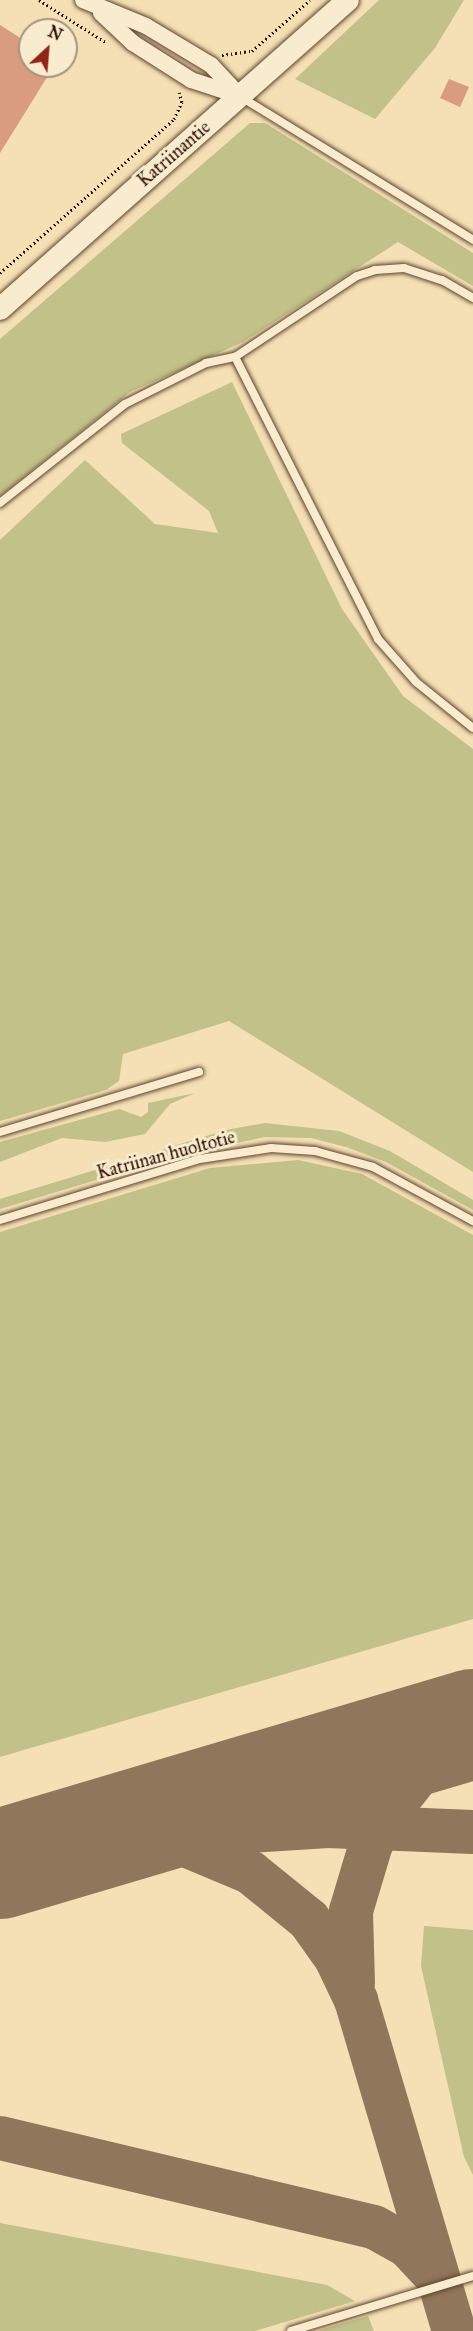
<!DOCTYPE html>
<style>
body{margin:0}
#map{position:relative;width:473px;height:2331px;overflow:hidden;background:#f4e0b4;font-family:"IM FELL Great Primer",serif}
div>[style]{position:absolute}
.green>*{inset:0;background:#c1c189}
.taxiway>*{height:44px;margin:-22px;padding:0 22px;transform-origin:22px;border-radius:22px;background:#90765a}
.runway>*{height:110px;margin:-55px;padding:0 55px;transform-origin:55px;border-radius:55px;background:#90765a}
.building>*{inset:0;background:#d99c80}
.path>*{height:3px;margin-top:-1.5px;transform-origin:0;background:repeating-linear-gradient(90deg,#2d0d00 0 1.5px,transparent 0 4.5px)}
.roads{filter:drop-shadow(0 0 2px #5f422d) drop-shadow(0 0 2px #5f422d)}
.service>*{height:8px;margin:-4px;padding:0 4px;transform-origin:4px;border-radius:4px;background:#f8ebce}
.minor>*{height:16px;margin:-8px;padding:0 8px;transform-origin:8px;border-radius:8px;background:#f8ebce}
.secondary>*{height:22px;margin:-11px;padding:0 11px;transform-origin:11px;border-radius:11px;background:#f8ebce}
span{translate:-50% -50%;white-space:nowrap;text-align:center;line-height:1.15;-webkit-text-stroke:6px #f8ebce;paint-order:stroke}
.street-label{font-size:18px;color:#2d0d00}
.north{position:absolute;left:18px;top:18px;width:60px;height:60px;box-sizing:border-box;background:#f8ebce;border:2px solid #a7927c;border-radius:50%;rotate:26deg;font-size:16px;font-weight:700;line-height:24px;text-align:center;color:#2d0d00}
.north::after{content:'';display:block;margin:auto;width:21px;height:27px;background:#8f2418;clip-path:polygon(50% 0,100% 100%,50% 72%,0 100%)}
</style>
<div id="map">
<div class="green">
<i style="clip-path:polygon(379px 0,464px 0,435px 48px,375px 119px,295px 79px)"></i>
<i style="clip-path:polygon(250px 123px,265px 123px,473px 253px,473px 286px,398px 242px,243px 342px,130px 392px,0 496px,0 339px)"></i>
<i style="clip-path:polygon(232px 382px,342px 609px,403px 696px,473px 749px,473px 1172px,229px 1021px,123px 1054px,119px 1081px,106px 1090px,0 1121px,0 540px,85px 460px,155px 524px,218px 533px,209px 511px,122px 443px,121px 434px)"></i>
<i style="clip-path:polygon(195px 1093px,170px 1104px,145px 1134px,105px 1142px,62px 1138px,0 1162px,0 1142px,119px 1109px,141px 1117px,148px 1112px,148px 1103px)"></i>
<i style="clip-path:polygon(265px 1123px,339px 1131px,390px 1151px,473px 1200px,473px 1210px,386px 1162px,346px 1147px,311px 1138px,265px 1137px,179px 1155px,0 1209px,0 1199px,226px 1130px)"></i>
<i style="clip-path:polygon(298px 1160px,362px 1174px,473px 1235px,473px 1619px,0 1757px,0 1232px,210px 1168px)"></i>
<i style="clip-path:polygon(424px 1926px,473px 1930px,473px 2175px,464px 2157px,421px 1966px)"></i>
<i style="clip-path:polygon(0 2223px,327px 2285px,355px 2301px,255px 2331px,0 2331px)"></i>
<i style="clip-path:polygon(368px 2316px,374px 2331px,317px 2331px)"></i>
</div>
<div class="taxiway">
<i style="left:176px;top:1836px;width:152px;rotate:-3.8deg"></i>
<i style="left:328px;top:1826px;width:145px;rotate:2.4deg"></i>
<i style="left:54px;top:1848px;width:72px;rotate:-8deg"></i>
<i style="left:125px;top:1838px;width:60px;rotate:6.7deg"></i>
<i style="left:185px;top:1845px;width:70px;rotate:22.6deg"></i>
<i style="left:250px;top:1872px;width:76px;rotate:39.1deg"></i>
<i style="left:309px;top:1920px;width:47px;rotate:54.6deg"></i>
<i style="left:336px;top:1958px;width:47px;rotate:64.5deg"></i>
<i style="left:356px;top:2000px;width:345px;rotate:73.5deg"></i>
<i style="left:0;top:1867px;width:87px;rotate:-12deg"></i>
<i style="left:353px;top:1983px;width:72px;rotate:-91.6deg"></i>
<i style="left:351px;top:1911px;width:70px;rotate:-73.4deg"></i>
<i style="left:371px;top:1844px;width:40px;rotate:-60.3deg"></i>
<i style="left:391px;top:1809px;width:43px;rotate:-51.5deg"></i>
<i style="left:418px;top:1775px;width:40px;rotate:-43deg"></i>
<i style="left:447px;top:1748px;width:31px;rotate:-32deg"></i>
<i style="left:0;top:2138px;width:384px;rotate:13.4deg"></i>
<i style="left:374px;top:2227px;width:39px;rotate:29deg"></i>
<i style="left:408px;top:2246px;width:41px;rotate:47deg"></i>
</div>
<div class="runway">
<i style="left:0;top:1864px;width:493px;rotate:-16.5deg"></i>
</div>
<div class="building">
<i style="clip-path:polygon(0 25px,30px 44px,30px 66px,54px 66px,0 153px)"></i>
<i style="clip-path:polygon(449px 79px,469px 87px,460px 107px,440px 98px)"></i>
</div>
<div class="path">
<i style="left:39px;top:0;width:80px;rotate:32.3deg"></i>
<i style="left:222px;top:55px;width:30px;rotate:-8deg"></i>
<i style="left:252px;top:51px;width:77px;rotate:-41.3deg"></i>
<i style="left:0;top:273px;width:232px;rotate:-41.5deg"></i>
<i style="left:174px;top:119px;width:19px;rotate:-65deg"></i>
<i style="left:182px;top:102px;width:10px;rotate:-107deg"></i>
</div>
<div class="roads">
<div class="service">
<i style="left:241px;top:97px;width:273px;rotate:31.6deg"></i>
<i style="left:235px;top:357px;width:146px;rotate:-33.6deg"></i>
<i style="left:357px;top:276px;width:19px;rotate:-18deg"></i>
<i style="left:375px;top:270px;width:29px;rotate:-4deg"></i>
<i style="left:404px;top:268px;width:40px;rotate:18deg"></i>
<i style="left:442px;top:280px;width:36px;rotate:30deg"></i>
<i style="left:0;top:503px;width:159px;rotate:-38.4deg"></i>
<i style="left:125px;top:404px;width:91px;rotate:-26.8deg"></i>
<i style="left:206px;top:363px;width:30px;rotate:-12deg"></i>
<i style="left:235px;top:357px;width:316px;rotate:63.1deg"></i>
<i style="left:378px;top:639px;width:57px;rotate:48.5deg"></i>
<i style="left:416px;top:682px;width:73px;rotate:38.9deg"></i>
<i style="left:0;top:1132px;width:208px;rotate:-16.8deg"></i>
<i style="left:0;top:1220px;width:209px;rotate:-17deg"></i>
<i style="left:200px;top:1159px;width:72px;rotate:-8.8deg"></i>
<i style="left:271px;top:1148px;width:44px;rotate:3.9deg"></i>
<i style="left:315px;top:1151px;width:60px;rotate:15.4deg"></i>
<i style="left:373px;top:1167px;width:114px;rotate:28.4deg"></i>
<i style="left:291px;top:2331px;width:190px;rotate:-16.8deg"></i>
</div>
<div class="minor">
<i style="left:83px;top:0;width:68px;rotate:22.4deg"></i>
<i style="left:146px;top:26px;width:76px;rotate:31deg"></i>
<i style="left:211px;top:65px;width:42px;rotate:46.9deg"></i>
<i style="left:101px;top:13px;width:44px;rotate:43.2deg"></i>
<i style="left:133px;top:43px;width:69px;rotate:32.5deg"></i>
<i style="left:191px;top:80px;width:48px;rotate:18.1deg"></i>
</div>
<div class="secondary">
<i style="left:0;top:309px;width:465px;rotate:-41.6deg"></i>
</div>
</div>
<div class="street-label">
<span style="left:174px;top:154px;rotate:-41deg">Katriinantie</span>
<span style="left:166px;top:1155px;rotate:-15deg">Katriinan huoltotie</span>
</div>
<div class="north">N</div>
</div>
